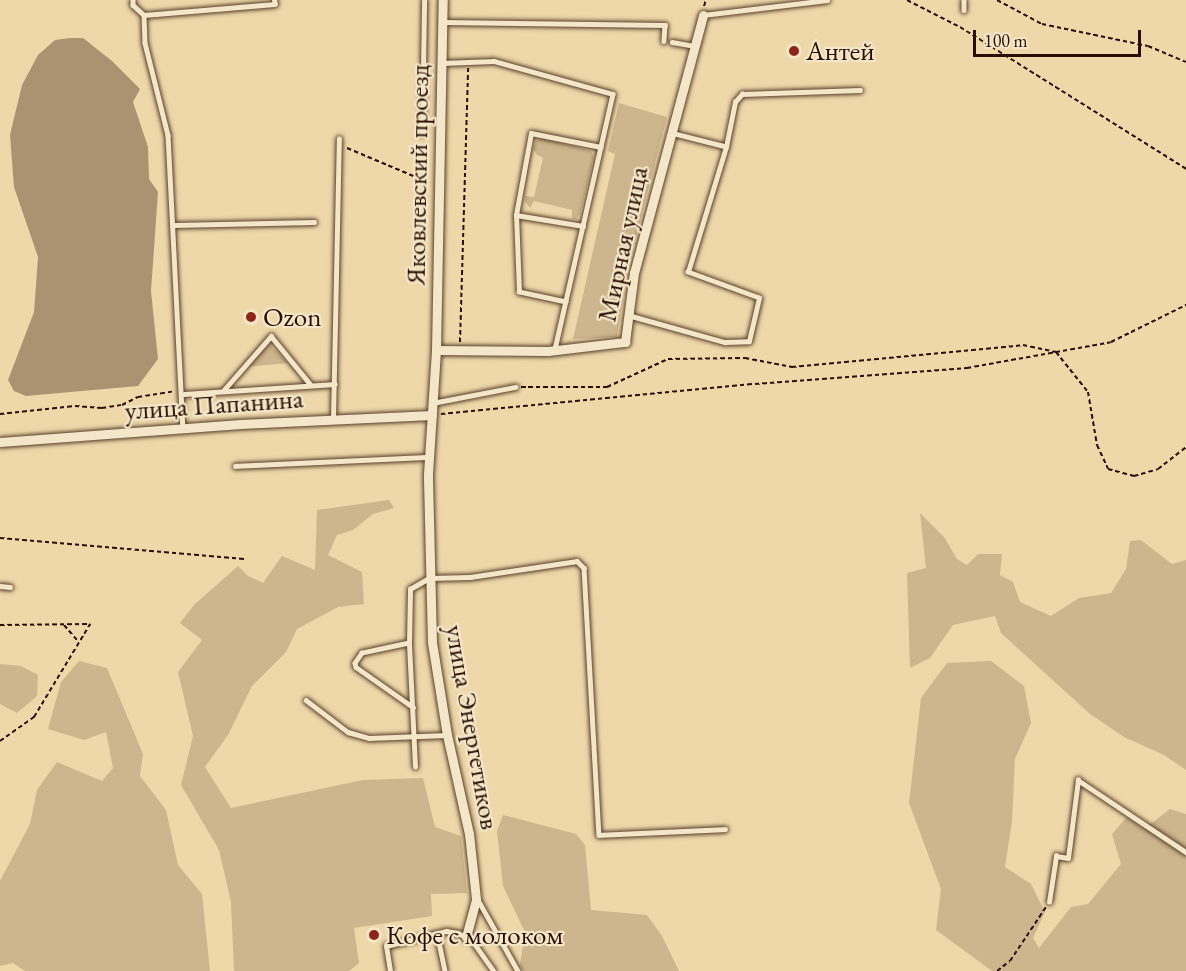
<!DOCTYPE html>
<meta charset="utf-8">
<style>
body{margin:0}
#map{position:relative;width:1186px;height:971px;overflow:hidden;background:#eed8aa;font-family:"EB Garamond",serif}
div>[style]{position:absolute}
.green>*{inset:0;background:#cdb58d}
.water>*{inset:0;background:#ab9371}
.path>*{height:2px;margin-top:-1px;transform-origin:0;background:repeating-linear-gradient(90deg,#290d01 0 4.5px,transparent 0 7.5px)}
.roads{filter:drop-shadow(0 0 2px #5a402b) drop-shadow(0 0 2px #5a402b)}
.service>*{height:4.5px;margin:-2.25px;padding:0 2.25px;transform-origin:2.25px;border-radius:2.25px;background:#f4e6c8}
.minor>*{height:9px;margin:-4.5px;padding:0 4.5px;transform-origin:4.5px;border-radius:4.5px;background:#f4e6c8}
.dots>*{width:16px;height:16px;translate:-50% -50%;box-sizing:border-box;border:3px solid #f4e6c8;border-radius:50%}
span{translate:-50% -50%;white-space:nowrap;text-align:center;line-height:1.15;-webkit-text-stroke:4.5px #f4e6c8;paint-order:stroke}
.poi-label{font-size:27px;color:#290d01}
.left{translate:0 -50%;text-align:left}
.street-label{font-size:27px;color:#290d01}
.scale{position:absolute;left:973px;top:30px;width:168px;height:27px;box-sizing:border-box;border:3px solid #290d01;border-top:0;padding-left:8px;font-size:18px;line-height:21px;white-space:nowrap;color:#290d01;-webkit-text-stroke:4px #f4e6c8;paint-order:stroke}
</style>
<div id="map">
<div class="green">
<i style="clip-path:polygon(619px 103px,667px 117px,627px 271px,617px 337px,573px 339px,615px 154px,608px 151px)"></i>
<i style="clip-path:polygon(541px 138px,591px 151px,594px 156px,580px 214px,576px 219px,572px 219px,572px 210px,534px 201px,530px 208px,525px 202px,525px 196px,534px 197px,543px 158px,537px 155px,533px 149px,536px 141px)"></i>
<i style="clip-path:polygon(264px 345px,270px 345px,288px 363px,245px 367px)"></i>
<i style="clip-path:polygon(389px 500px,394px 508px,373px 514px,353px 530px,337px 535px,328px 555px,362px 572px,364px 604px,338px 607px,297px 629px,286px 652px,252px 686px,228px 735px,205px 767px,231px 808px,363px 780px,423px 778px,435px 827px,461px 836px,467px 893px,431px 894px,432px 916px,354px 928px,359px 963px,349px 971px,234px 971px,231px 902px,219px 850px,181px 785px,193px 736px,178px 672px,202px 640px,180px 623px,194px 605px,238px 566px,248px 576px,263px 583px,282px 556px,315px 570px,317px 510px)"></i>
<i style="clip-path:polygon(920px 513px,944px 537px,957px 559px,967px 565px,978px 554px,1002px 554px,1000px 575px,1013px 582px,1020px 602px,1051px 616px,1079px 598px,1111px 593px,1126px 569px,1130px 541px,1141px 540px,1172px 564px,1186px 560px,1186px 770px,1164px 755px,1124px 737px,1090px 714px,1001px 633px,995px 616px,953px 625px,930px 658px,910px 668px,907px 573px,926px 568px)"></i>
<i style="clip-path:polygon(79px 661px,107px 668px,143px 754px,140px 776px,166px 810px,178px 865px,202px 894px,210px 971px,25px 971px,13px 963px,0 966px,0 881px,30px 824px,37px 790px,57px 762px,102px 781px,113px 768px,106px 732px,84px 740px,48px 729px,61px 682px)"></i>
<i style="clip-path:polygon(991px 661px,1024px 686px,1031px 723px,1015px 759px,1012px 821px,1005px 867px,1031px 884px,1045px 912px,1033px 938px,1039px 948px,1071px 907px,1088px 904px,1121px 864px,1112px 834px,1127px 817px,1144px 829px,1170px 809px,1186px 814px,1186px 971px,992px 971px,936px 930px,941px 889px,909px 803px,921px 698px,947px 663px)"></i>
<i style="clip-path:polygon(0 664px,21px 666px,38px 675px,37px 696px,17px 713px,0 704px)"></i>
<i style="clip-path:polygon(503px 815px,576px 834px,585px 845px,591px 910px,647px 915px,662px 936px,679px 971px,523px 971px,520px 965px,525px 932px,503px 886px,497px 831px)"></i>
</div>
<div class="water">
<i style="clip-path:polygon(70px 38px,83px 38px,112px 61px,140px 89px,133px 102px,148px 147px,149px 179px,158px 192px,151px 291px,158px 359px,138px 386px,26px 396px,14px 391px,8px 380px,34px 312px,38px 257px,14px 187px,10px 135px,22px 85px,38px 55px,55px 40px)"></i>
</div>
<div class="path">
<i style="left:907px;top:0;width:59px;rotate:27deg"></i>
<i style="left:960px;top:27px;width:267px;rotate:32.1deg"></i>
<i style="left:997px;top:0;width:51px;rotate:28.1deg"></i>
<i style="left:1042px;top:24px;width:108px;rotate:11.7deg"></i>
<i style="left:1148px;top:46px;width:41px;rotate:22.8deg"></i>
<i style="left:704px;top:6px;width:6px;rotate:-72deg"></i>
<i style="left:347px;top:148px;width:90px;rotate:22.9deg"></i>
<i style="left:460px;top:342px;width:274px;rotate:-88.3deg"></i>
<i style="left:521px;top:387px;width:86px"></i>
<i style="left:607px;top:387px;width:67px;rotate:-24.7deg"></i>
<i style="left:668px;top:359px;width:77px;rotate:-0.7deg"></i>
<i style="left:745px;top:358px;width:48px;rotate:10.8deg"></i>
<i style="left:792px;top:367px;width:232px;rotate:-5.4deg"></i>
<i style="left:1023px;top:345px;width:34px;rotate:12deg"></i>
<i style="left:1056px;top:352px;width:51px;rotate:51.3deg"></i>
<i style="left:1088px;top:392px;width:54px;rotate:80.4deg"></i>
<i style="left:1097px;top:445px;width:26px;rotate:65deg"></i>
<i style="left:1108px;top:469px;width:27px;rotate:15deg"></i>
<i style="left:1134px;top:476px;width:25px;rotate:-16deg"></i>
<i style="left:1158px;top:469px;width:36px;rotate:-38deg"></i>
<i style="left:0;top:414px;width:75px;rotate:-6.1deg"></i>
<i style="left:75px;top:406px;width:27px;rotate:4deg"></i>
<i style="left:102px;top:408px;width:20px;rotate:-9deg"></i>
<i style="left:122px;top:405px;width:18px;rotate:-27deg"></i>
<i style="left:138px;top:397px;width:36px;rotate:-9deg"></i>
<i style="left:441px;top:414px;width:315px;rotate:-5.5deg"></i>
<i style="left:755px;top:384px;width:213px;rotate:-4.3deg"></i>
<i style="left:967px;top:368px;width:146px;rotate:-10.2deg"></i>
<i style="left:1111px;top:342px;width:84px;rotate:-26.3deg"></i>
<i style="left:0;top:538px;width:245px;rotate:4.9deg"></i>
<i style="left:0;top:625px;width:89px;rotate:-0.6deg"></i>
<i style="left:64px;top:625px;width:20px;rotate:49deg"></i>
<i style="left:0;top:741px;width:42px;rotate:-35.2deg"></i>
<i style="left:34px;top:717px;width:109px;rotate:-58.9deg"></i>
<i style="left:997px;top:971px;width:16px;rotate:-38deg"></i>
<i style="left:1010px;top:961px;width:65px;rotate:-56.3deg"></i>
</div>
<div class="roads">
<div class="service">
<i style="left:133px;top:0;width:5px;rotate:90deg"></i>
<i style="left:133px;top:5px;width:15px;rotate:42deg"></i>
<i style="left:144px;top:15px;width:131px;rotate:-4.8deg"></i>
<i style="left:275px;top:4px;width:4px;rotate:-104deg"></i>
<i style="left:964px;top:0;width:10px;rotate:90deg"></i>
<i style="left:144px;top:15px;width:28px;rotate:88deg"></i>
<i style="left:145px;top:43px;width:95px;rotate:76deg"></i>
<i style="left:168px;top:135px;width:293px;rotate:87.1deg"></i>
<i style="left:703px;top:15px;width:125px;rotate:-6.9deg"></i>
<i style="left:443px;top:22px;width:222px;rotate:0.8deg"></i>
<i style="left:665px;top:25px;width:16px;rotate:94deg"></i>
<i style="left:672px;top:42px;width:22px;rotate:10deg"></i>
<i style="left:442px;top:63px;width:52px;rotate:-2.2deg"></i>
<i style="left:494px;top:61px;width:123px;rotate:15.5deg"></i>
<i style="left:613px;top:94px;width:262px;rotate:102.8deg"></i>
<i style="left:422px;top:134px;width:134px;rotate:-89.1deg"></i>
<i style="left:726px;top:147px;width:46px;rotate:-78.7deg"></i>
<i style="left:735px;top:102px;width:11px;rotate:-49deg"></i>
<i style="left:742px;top:94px;width:118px;rotate:-1.9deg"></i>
<i style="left:516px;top:215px;width:83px;rotate:-79.6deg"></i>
<i style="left:531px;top:133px;width:71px;rotate:11.3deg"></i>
<i style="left:174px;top:225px;width:140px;rotate:-1.2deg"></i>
<i style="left:566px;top:302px;width:48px;rotate:-168deg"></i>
<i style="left:519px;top:292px;width:77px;rotate:-92.2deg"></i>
<i style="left:516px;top:215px;width:68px;rotate:9.3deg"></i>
<i style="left:628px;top:315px;width:101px;rotate:15.6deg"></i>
<i style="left:725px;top:342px;width:24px;rotate:-2deg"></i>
<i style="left:749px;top:341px;width:44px;rotate:-76.9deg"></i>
<i style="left:759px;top:298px;width:76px;rotate:-159.9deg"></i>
<i style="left:688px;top:272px;width:131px;rotate:-73.1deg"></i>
<i style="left:726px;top:147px;width:57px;rotate:-165.7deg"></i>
<i style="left:223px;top:391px;width:73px;rotate:-48.9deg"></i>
<i style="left:271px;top:336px;width:63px;rotate:50.8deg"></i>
<i style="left:184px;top:394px;width:151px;rotate:-3.8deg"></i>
<i style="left:432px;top:403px;width:85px;rotate:-10.9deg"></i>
<i style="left:333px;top:419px;width:280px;rotate:-88.8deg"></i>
<i style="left:235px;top:466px;width:194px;rotate:-2.7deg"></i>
<i style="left:0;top:586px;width:10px;rotate:6deg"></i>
<i style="left:409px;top:643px;width:48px;rotate:168deg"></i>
<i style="left:362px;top:653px;width:12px;rotate:125deg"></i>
<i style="left:355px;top:663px;width:4px;rotate:76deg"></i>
<i style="left:356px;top:667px;width:70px;rotate:35.1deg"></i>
<i style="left:306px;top:700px;width:53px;rotate:37.3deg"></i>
<i style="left:348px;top:732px;width:22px;rotate:16deg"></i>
<i style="left:369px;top:738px;width:78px;rotate:-2.2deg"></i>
<i style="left:415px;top:767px;width:124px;rotate:-92.8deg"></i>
<i style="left:409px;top:643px;width:54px;rotate:-88.9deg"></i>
<i style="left:410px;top:589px;width:22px;rotate:-30deg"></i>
<i style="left:429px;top:578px;width:41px;rotate:-1.4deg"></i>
<i style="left:470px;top:577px;width:108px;rotate:-8.5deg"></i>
<i style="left:577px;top:561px;width:10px;rotate:45deg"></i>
<i style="left:584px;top:568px;width:267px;rotate:86.8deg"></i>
<i style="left:599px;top:835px;width:126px;rotate:-2.7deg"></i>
<i style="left:477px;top:898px;width:84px;rotate:60.7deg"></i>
<i style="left:1049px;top:902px;width:47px;rotate:-81.3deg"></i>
<i style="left:1056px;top:856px;width:12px;rotate:9deg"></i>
<i style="left:1068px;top:858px;width:79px;rotate:-82.7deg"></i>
<i style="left:1078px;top:780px;width:130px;rotate:33.7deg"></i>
<i style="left:437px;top:933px;width:39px;rotate:78deg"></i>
<i style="left:390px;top:971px;width:25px;rotate:-99deg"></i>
<i style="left:386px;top:946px;width:62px;rotate:-14deg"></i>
<i style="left:446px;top:931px;width:12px;rotate:9deg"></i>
<i style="left:458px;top:933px;width:16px;rotate:27deg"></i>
<i style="left:472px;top:940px;width:38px;rotate:55deg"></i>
</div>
<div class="minor">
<i style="left:436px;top:350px;width:350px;rotate:-88.9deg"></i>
<i style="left:0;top:442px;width:241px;rotate:-4.3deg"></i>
<i style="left:240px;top:424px;width:192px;rotate:-2.7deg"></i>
<i style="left:466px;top:937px;width:39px;rotate:-75deg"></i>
<i style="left:476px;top:899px;width:65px;rotate:-96.1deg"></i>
<i style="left:469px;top:834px;width:101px;rotate:-102.5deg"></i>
<i style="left:447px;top:735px;width:94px;rotate:-99.2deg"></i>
<i style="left:432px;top:642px;width:168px;rotate:-91.4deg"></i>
<i style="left:428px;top:474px;width:124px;rotate:-86.3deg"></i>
<i style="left:436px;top:350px;width:112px;rotate:0.5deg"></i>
<i style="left:548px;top:351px;width:78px;rotate:-6.7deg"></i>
<i style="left:625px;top:342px;width:70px;rotate:-82.6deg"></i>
<i style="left:634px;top:273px;width:267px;rotate:-75deg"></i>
</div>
</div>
<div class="dots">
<i style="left:794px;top:51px;background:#8f2418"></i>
<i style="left:251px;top:317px;background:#8f2418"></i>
<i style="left:374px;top:935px;background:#8f2418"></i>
</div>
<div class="poi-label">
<span class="left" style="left:806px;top:51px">Антей</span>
<span class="left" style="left:263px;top:317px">Ozon</span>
<span class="left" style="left:386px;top:935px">Кофе с молоком</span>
</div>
<div class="street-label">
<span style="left:417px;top:175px;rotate:-89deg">Яковлевский проезд</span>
<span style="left:622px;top:244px;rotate:-78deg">Мирная улица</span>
<span style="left:214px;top:404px;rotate:-4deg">улица Папанина</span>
<span style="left:473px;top:727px;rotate:80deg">улица Энергетиков</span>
</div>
<div class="scale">100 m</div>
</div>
